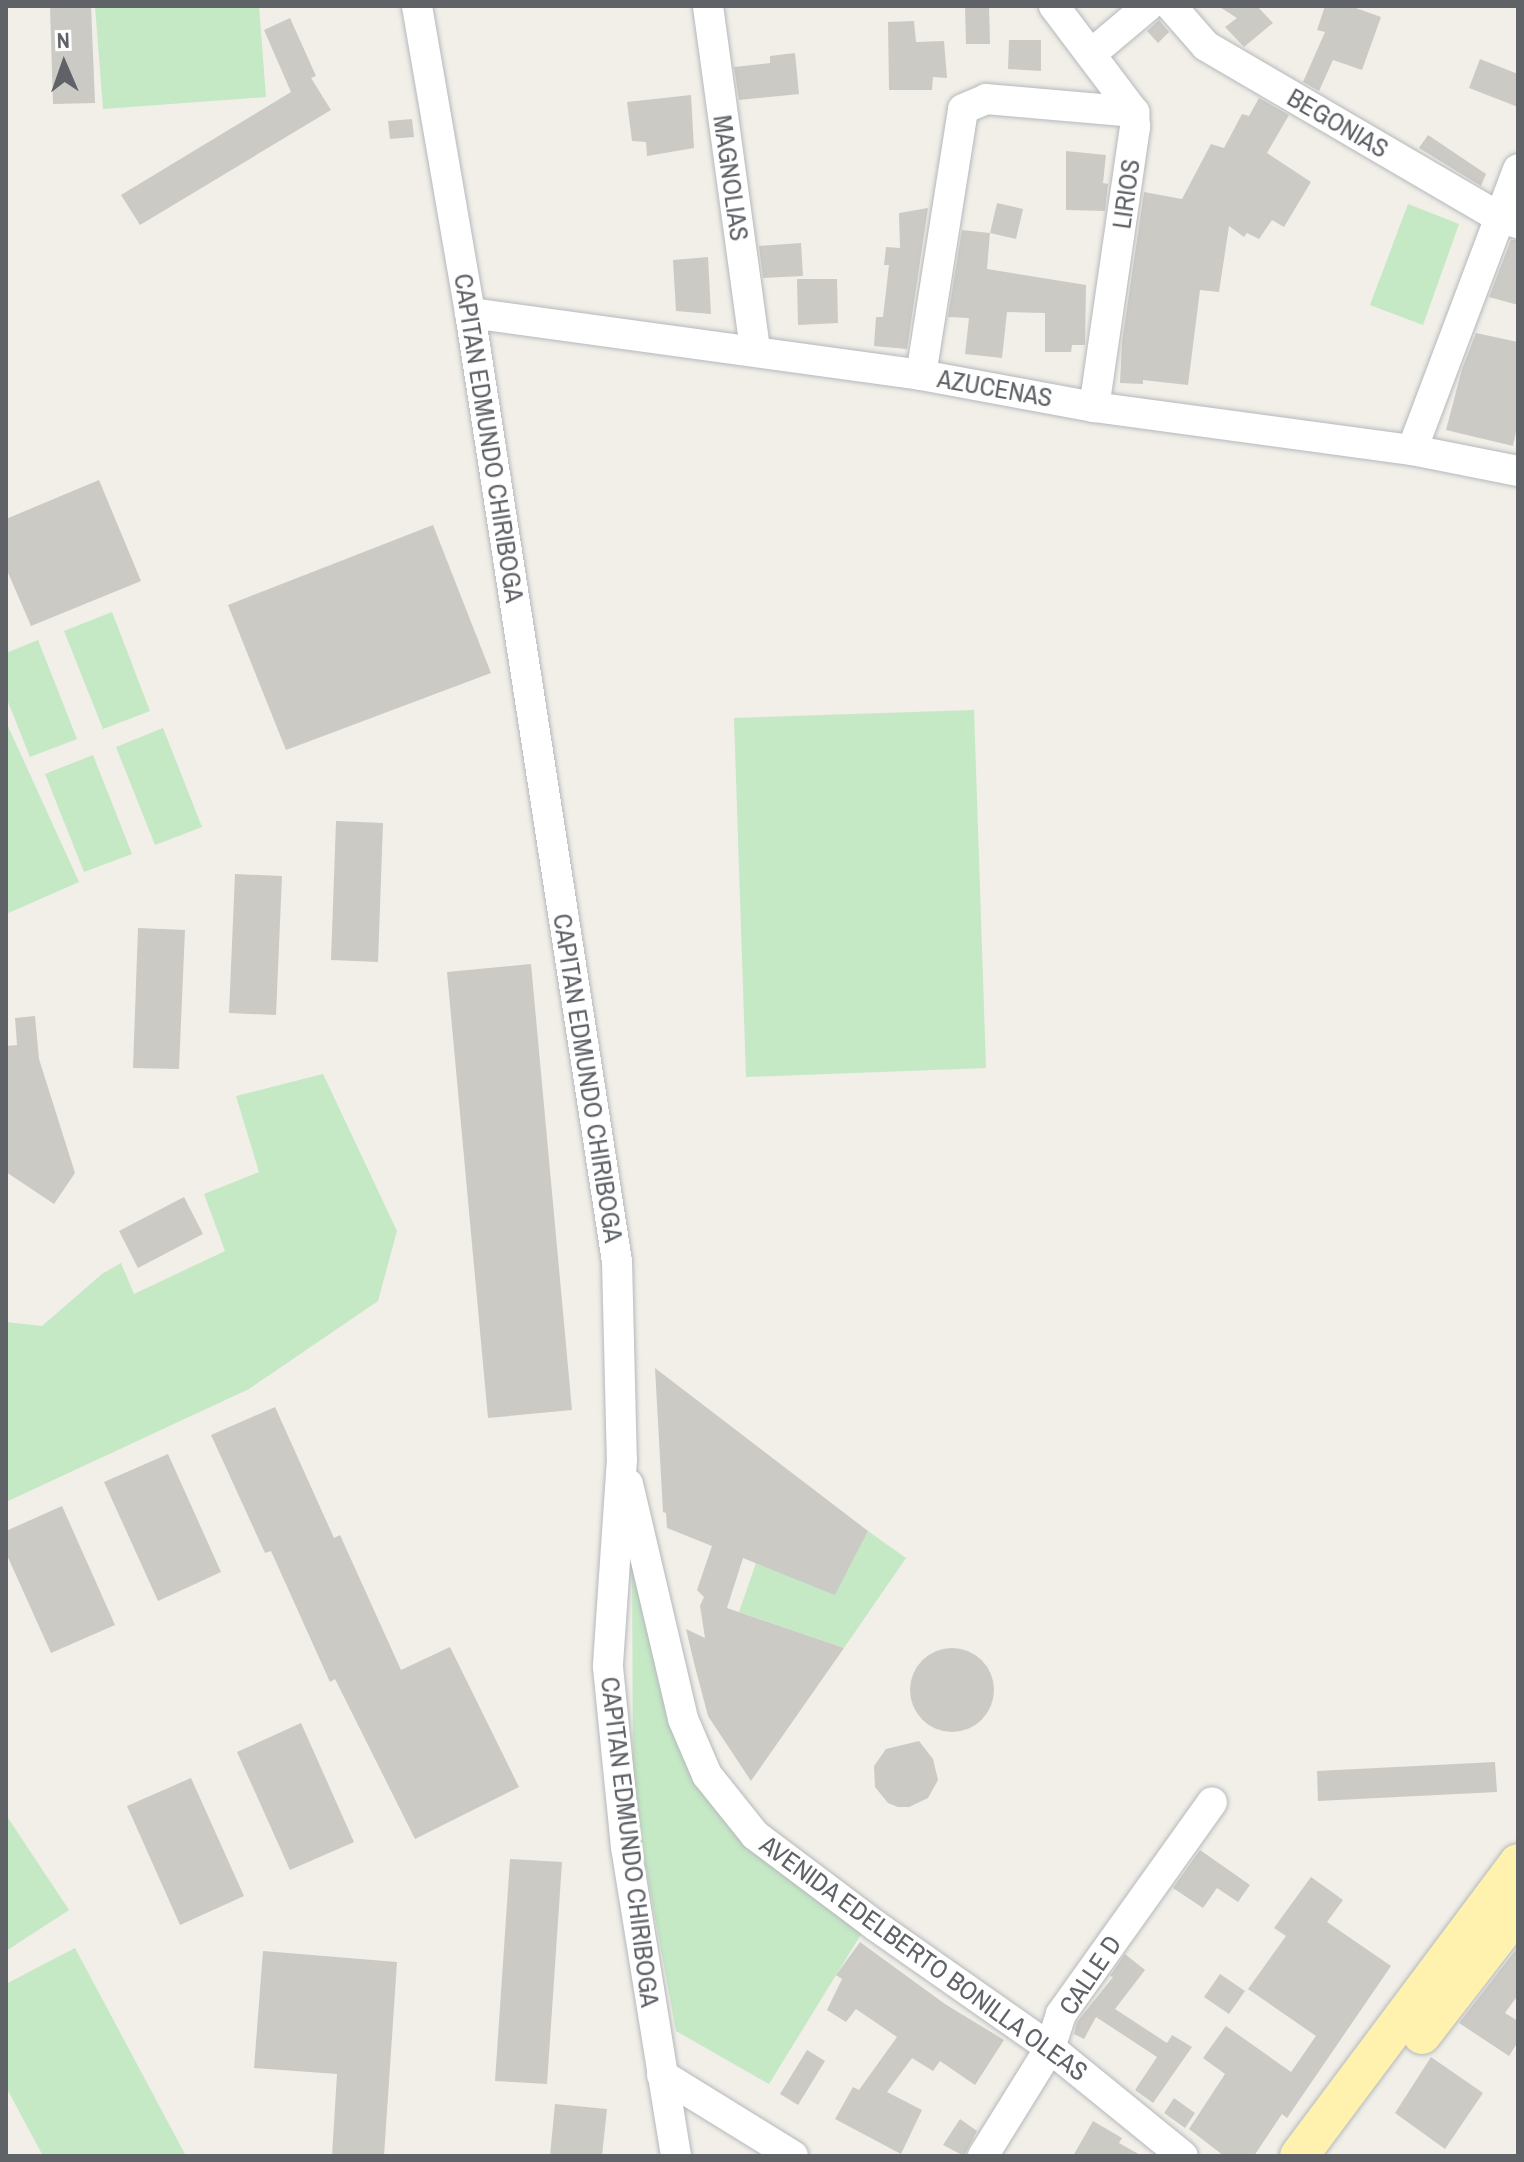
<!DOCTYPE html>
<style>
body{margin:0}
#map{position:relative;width:1524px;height:2162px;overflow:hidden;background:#f1efe8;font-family:"Archivo Narrow",sans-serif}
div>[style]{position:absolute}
.green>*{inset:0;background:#c5e8c5}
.building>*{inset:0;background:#cccac5}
.round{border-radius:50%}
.roads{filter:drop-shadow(0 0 2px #b5b8bc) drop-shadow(0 0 2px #b5b8bc)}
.minor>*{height:30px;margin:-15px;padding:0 15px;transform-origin:15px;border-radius:15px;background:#fff}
.major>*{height:38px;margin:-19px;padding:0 19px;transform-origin:19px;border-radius:19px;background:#fff2af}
span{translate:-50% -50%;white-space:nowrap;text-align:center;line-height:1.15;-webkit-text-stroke:6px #fff;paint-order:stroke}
.street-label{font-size:26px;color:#5f6368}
.frame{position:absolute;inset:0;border:8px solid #5f6368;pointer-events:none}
.north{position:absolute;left:24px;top:24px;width:80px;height:80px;-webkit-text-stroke:6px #fff;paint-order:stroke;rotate:358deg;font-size:22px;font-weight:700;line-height:32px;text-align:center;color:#5f6368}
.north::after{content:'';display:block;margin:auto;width:28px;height:36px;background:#5f6368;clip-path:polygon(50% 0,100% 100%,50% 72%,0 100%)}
</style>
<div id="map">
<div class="green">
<i style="clip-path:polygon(95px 6px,259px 6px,266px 97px,103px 109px)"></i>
<i style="clip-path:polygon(1408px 204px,1459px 224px,1423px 325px,1370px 305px)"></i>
<i style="clip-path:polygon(112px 612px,150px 711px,103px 729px,64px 631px)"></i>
<i style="clip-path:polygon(38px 640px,77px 739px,30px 757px,6px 697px,6px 653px)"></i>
<i style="clip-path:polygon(974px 710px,986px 1068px,746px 1077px,734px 718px)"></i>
<i style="clip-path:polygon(6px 722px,79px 882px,6px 914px)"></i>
<i style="clip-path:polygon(163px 728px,202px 827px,155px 845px,116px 747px)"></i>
<i style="clip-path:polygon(93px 755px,132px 854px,84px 872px,45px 774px)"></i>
<i style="clip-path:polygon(323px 1074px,397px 1231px,378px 1301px,249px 1389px,6px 1502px,6px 1322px,42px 1326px,102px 1274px,121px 1263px,134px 1294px,225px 1251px,204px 1194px,259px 1172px,236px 1096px)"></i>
<i style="clip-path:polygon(868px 1531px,906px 1558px,844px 1648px,739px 1612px,756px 1563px,835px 1594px)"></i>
<i style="clip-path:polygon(632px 1537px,667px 1719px,700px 1779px,865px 1928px,769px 2084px,676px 2031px,633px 1798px)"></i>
<i style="clip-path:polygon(6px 1815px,69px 1910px,6px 1951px)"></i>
<i style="clip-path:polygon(75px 1948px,186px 2156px,43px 2156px,6px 2087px,6px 1984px)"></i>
</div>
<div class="building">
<i style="clip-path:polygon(50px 6px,91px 6px,95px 103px,53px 104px)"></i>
<i style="clip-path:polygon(965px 6px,989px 6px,990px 44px,966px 44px)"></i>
<i style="clip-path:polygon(1218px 6px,1257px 6px,1273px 23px,1244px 47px,1225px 27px,1237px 18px)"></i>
<i style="clip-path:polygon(1325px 6px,1350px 6px,1381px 17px,1362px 70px,1333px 60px,1319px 91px,1303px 82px,1325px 32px,1317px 30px)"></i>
<i style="clip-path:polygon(290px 18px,316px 76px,311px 78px,331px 110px,140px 225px,121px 195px,291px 92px,264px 30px)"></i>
<i style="clip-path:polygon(1159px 20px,1169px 32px,1158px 43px,1147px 31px)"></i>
<i style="clip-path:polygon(914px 21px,916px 42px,944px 41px,947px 78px,933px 77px,932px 90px,889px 90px,888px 22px)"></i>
<i style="clip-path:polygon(1009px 40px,1041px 40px,1041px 71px,1008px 69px)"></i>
<i style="clip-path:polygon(795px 53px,799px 94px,739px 100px,734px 67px,770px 63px,770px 56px)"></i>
<i style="clip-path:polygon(1480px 59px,1518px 74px,1518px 107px,1469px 88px)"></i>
<i style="clip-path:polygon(691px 95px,694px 148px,647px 156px,646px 142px,632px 141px,627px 102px)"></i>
<i style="clip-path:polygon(1259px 98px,1289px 115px,1267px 153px,1311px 182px,1284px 227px,1272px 220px,1259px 239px,1247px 233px,1244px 237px,1229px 226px,1219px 292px,1200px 290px,1188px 385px,1143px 380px,1143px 384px,1120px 383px,1122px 342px,1144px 192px,1182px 199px,1211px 144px,1224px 148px,1242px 114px,1249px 116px)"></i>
<i style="clip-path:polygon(412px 119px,414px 137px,390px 139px,388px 121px)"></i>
<i style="clip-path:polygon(1428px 135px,1486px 174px,1481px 186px,1419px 148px)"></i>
<i style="clip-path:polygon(1066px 151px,1106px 155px,1103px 183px,1108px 184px,1105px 211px,1066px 210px)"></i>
<i style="clip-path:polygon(997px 203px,1023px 209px,1016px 239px,990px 233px)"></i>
<i style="clip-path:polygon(928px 208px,907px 349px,874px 346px,876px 317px,883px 317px,889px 265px,884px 265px,886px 247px,900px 248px,899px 213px)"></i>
<i style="clip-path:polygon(962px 230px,990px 233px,987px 269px,1086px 285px,1085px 345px,1072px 345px,1071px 352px,1045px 352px,1045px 313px,1007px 312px,1002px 358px,965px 354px,969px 318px,948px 317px)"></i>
<i style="clip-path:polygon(1511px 240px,1518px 240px,1518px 305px,1489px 297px)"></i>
<i style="clip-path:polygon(801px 243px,803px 276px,763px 278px,759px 246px)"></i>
<i style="clip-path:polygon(708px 257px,711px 314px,676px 311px,673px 260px)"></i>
<i style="clip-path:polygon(797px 279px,837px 279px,838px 323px,798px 325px)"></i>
<i style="clip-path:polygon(1476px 333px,1518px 342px,1518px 422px,1513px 446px,1446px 430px,1462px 369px)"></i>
<i style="clip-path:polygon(99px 480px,141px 581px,31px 626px,6px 568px,6px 519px)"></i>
<i style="clip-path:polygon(433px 525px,491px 673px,286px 750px,228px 605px)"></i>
<i style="clip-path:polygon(336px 821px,383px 823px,378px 962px,331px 960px)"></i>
<i style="clip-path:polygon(235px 874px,282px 876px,276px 1015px,229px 1013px)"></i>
<i style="clip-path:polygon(138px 928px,185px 930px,179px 1069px,133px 1068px)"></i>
<i style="clip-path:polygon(531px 964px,572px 1410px,488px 1418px,447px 972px)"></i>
<i style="clip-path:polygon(35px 1016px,39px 1059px,75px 1173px,54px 1204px,6px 1172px,6px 1046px,17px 1045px,15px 1018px)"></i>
<i style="clip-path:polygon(184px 1197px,203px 1234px,138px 1268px,119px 1231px)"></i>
<i style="clip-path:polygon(655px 1368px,868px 1531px,835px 1595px,743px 1558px,727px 1608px,844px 1648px,751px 1781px,708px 1716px,694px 1663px,686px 1629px,705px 1638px,700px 1606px,704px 1597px,697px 1590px,712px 1546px,667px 1528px,666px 1513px,663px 1512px)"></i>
<i style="clip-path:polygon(275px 1407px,334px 1538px,340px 1535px,401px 1670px,450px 1647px,519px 1787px,415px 1839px,335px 1679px,330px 1682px,271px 1551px,265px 1553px,211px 1435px)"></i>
<i style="clip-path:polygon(168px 1454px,221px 1572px,158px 1601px,104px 1482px)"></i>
<i style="clip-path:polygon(62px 1506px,115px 1625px,51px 1653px,6px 1553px,6px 1531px)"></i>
<i class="round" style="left:910px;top:1648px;width:84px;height:84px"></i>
<i style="clip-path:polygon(301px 1723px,354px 1842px,290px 1870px,237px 1752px)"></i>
<i style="clip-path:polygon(919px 1741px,933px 1759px,938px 1780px,928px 1798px,909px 1807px,898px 1807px,888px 1803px,875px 1787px,874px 1766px,886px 1749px)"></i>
<i style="clip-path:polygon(1495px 1762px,1497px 1792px,1318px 1801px,1317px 1771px)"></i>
<i style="clip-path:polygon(191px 1778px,244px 1896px,180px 1925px,127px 1806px)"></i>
<i style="clip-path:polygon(1200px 1850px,1250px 1885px,1238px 1902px,1217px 1888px,1203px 1908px,1173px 1888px)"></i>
<i style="clip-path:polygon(510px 1859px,562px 1862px,547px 2084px,495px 2081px)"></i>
<i style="clip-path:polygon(1311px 1877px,1343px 1900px,1327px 1922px,1391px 1966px,1287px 2118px,1282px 2114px,1254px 2156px,1224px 2156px,1189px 2129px,1225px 2074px,1203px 2058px,1226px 2026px,1291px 2072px,1316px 2036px,1248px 1989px,1286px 1936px,1274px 1928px)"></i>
<i style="clip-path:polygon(860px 1942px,945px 2004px,1004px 2040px,975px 2085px,940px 2061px,933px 2071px,912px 2058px,887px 2092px,922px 2110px,901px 2154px,835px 2119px,853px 2087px,859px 2090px,897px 2037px,856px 2009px,846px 2022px,827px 2010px,842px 1979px,836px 1975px)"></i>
<i style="clip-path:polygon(1518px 1947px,1518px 1995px,1505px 2013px,1518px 2021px,1518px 2042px,1509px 2056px,1459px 2023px)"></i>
<i style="clip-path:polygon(263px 1951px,397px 1962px,384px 2156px,332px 2156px,337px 2074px,254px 2068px)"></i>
<i style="clip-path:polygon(1125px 1954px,1145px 1970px,1115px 2009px,1167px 2043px,1172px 2035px,1192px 2047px,1153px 2103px,1135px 2090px,1157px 2057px,1096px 2017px,1084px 2039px,1074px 2034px,1077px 2022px,1113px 1977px,1110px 1976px)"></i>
<i style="clip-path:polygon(1220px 1974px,1245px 1991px,1229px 2014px,1204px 1997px)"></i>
<i style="clip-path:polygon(807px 2050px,825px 2061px,798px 2105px,780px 2094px)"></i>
<i style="clip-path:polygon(1431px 2057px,1483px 2093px,1445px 2149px,1395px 2113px)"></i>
<i style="clip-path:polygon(1174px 2098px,1195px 2113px,1185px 2128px,1164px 2113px)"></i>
<i style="clip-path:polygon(555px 2104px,607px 2109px,602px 2156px,550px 2156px)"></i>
<i style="clip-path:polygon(960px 2119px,977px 2131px,964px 2156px,943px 2145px)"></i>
<i style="clip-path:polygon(1093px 2121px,1122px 2138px,1119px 2143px,1142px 2156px,1073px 2156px)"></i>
</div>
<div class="roads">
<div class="minor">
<i style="left:417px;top:6px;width:312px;rotate:80.2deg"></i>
<i style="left:470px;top:313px;width:959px;rotate:81.19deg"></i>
<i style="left:617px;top:1261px;width:198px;rotate:88.6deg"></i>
<i style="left:622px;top:1459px;width:208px;rotate:93.9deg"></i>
<i style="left:608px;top:1667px;width:181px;rotate:84.3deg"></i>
<i style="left:626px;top:1847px;width:313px;rotate:80.8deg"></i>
<i style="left:708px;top:6px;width:348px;rotate:82.2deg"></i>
<i style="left:1054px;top:6px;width:133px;rotate:53deg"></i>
<i style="left:1134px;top:112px;width:15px;rotate:86deg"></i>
<i style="left:1135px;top:127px;width:283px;rotate:98.3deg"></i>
<i style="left:1171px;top:6px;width:53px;rotate:48.8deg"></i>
<i style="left:1206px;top:46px;width:341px;rotate:30.3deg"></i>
<i style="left:1500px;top:218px;width:19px;rotate:16deg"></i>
<i style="left:1091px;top:54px;width:75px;rotate:-40.1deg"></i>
<i style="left:470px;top:313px;width:455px;rotate:7.8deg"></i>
<i style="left:921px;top:375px;width:176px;rotate:10.5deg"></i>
<i style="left:1094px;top:407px;width:321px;rotate:7.7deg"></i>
<i style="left:1412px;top:450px;width:108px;rotate:11.2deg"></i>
<i style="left:921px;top:375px;width:269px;rotate:-81deg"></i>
<i style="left:963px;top:109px;width:25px;rotate:-23deg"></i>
<i style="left:986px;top:99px;width:149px;rotate:5deg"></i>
<i style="left:1412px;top:450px;width:300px;rotate:-69.3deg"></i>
<i style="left:628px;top:1484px;width:241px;rotate:76.8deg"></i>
<i style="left:683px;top:1719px;width:61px;rotate:66.8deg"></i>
<i style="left:707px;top:1775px;width:77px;rotate:51.3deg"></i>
<i style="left:755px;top:1835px;width:151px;rotate:36.9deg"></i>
<i style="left:876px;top:1926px;width:213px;rotate:35deg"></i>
<i style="left:1050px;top:2048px;width:171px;rotate:39.1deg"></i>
<i style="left:662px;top:2075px;width:154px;rotate:31.7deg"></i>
<i style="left:983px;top:2156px;width:127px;rotate:-58.2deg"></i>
<i style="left:1050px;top:2048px;width:36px;rotate:-72deg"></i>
<i style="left:1061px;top:2014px;width:260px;rotate:-54.5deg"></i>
</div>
<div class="major">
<i style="left:1422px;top:2035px;width:157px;rotate:-52.3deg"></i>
<i style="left:1299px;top:2156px;width:366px;rotate:-53.2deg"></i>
</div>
</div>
<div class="street-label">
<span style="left:1338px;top:123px;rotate:30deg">BEGONIAS</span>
<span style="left:731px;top:178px;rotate:82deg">MAGNOLIAS</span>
<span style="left:1126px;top:194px;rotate:-82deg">LIRIOS</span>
<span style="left:995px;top:388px;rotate:10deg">AZUCENAS</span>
<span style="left:489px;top:438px;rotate:81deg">CAPITAN EDMUNDO CHIRIBOGA</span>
<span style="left:588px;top:1078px;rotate:81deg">CAPITAN EDMUNDO CHIRIBOGA</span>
<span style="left:630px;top:1842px;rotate:83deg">CAPITAN EDMUNDO CHIRIBOGA</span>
<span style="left:924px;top:1958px;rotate:36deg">AVENIDA EDELBERTO BONILLA OLEAS</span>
<span style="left:1090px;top:1975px;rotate:-56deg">CALLE D</span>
</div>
<div class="frame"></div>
<div class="north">N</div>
</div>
